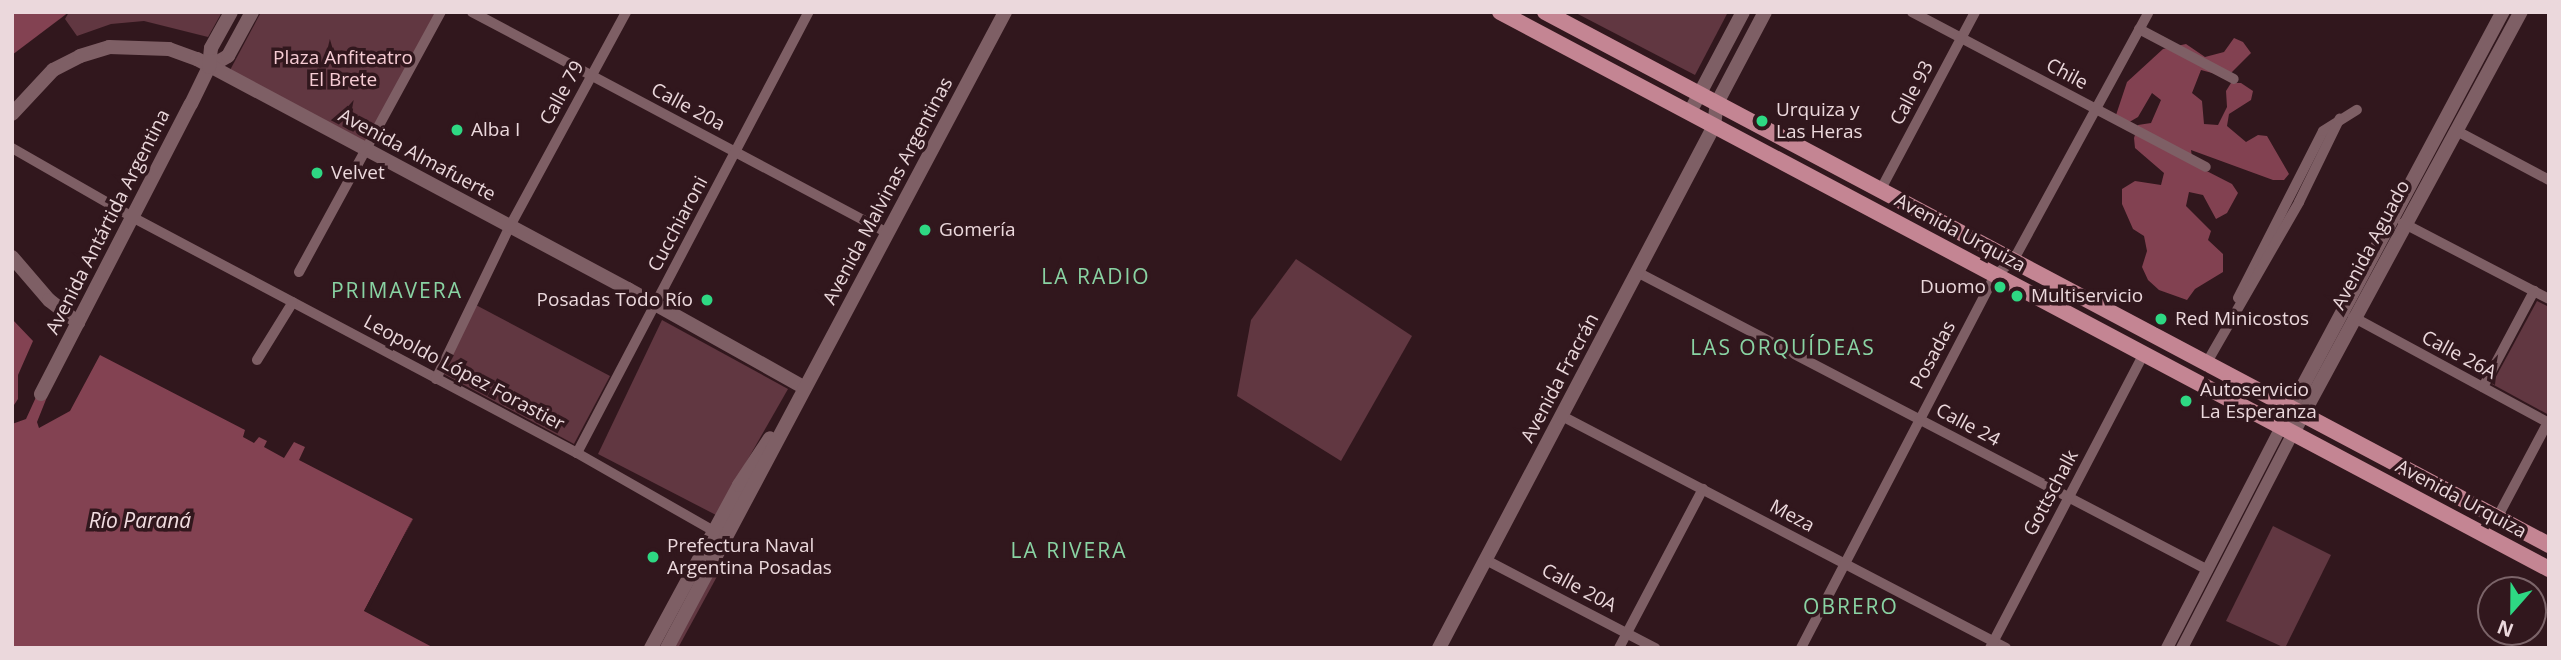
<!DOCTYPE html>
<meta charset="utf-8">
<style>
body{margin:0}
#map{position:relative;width:2561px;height:660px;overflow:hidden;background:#31171d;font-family:"Open Sans",sans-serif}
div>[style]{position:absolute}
.green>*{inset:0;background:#613741}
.forest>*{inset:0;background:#824151}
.water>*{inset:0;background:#834252}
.pier>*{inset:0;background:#31171d}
.minor>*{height:10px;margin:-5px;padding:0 5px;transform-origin:5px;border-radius:5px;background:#7e5f65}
.tertiary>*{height:12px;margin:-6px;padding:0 6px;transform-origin:6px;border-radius:6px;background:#7e5f65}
.secondary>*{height:14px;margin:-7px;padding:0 7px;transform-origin:7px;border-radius:7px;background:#7e5f65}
.primary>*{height:16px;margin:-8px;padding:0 8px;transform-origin:8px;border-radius:8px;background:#c48593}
.dots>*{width:19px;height:19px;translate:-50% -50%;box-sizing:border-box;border:4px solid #31171d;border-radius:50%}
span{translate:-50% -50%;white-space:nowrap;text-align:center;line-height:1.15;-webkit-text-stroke:7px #31171d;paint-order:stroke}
.park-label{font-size:19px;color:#f6ccd4}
.street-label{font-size:19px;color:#ebd8dc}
.poi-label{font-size:19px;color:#ebd8dc}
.left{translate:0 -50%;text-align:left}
.right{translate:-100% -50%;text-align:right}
.neighbourhood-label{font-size:21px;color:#89d3a3;letter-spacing:2px}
.water-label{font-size:21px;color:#f1dce0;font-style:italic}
.frame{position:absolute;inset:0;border:14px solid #ebd8dc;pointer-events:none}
.north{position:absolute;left:2477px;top:576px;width:70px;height:70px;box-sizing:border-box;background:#31171d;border:2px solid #7b6469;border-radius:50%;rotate:201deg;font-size:19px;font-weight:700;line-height:28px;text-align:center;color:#ebd8dc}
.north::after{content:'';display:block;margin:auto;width:24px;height:32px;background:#2ed883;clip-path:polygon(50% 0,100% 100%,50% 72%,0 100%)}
</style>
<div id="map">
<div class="green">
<i style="clip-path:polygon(69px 12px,222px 12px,208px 37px,144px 21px,111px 24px,77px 36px,65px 19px)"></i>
<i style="clip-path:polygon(261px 12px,437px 12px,365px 145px,229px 72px)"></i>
<i style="clip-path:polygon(1574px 12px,1728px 12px,1695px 75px)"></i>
<i style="clip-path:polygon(1296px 259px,1412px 336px,1341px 461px,1237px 396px,1251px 320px)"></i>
<i style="clip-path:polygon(2537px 301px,2549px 307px,2549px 415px,2492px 384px)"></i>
<i style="clip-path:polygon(474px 304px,610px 376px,574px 444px,438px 371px)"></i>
<i style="clip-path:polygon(662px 320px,788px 389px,716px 515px,598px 454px)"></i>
<i style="clip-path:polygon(2273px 526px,2331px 555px,2285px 648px,2226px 621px)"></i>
<i style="clip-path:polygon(721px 557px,726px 560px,678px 648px,672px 648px)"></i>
</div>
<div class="forest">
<i style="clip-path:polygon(2234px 38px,2243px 42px,2251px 53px,2227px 77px,2201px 70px,2192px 93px,2202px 101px,2204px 124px,2218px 125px,2227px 107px,2226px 91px,2231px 83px,2241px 83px,2253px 91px,2251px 100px,2229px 114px,2227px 126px,2246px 142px,2258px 135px,2267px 136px,2289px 174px,2284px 180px,2273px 180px,2191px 150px,2193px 164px,2232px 184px,2238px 193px,2227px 213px,2216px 219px,2203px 195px,2189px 192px,2186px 206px,2211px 231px,2208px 240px,2223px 254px,2223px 272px,2195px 289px,2187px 300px,2159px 290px,2148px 280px,2142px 267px,2147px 251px,2144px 236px,2133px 229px,2122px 204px,2122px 189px,2135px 181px,2161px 185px,2164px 173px,2135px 148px,2134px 138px,2138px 125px,2151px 123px,2161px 100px,2152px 93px,2138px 117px,2126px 124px,2115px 118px,2127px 82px,2163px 49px,2186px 44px,2205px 57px,2224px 52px)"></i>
</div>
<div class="water">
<i style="clip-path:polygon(12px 12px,69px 12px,12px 55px)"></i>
<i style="clip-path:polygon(12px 319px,33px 341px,18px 375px,18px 399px,12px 408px)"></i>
<i style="clip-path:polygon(100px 355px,245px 430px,243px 437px,254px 443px,259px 437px,267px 441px,264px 447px,284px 458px,294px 442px,305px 447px,299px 460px,413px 519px,364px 611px,434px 648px,12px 648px,12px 424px,26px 419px,37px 395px,47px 397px,37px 422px,39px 428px,70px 411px)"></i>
</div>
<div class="pier">
<i style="clip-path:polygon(414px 516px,369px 609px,374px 611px,364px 611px)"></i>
</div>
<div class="minor">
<i style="left:472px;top:12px;width:471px;rotate:28deg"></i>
<i style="left:1912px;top:12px;width:332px;rotate:27.8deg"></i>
<i style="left:2139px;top:29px;width:107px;rotate:27.8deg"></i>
<i style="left:2455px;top:130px;width:106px;rotate:28deg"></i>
<i style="left:12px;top:148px;width:141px;rotate:29.8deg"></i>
<i style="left:134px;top:218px;width:501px;rotate:27.94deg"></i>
<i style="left:577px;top:453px;width:163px;rotate:29.7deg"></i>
<i style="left:1881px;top:189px;width:200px;rotate:-62deg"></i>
<i style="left:2403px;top:223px;width:165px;rotate:27.5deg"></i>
<i style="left:299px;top:272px;width:296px;rotate:-61.4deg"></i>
<i style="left:1637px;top:272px;width:644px;rotate:27.56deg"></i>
<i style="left:2238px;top:298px;width:187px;rotate:-63deg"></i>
<i style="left:2323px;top:131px;width:40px;rotate:-32deg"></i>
<i style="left:2353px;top:317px;width:223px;rotate:28.4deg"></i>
<i style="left:257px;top:360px;width:68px;rotate:-58.2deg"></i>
<i style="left:2206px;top:364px;width:187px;rotate:-60.1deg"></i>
<i style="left:2299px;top:202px;width:93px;rotate:-64deg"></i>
<i style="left:436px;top:379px;width:170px;rotate:-64.2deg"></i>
<i style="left:510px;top:226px;width:243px;rotate:-61.5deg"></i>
<i style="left:2483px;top:387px;width:109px;rotate:-62deg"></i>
<i style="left:1562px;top:416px;width:501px;rotate:27.59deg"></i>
<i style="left:577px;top:453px;width:498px;rotate:-62.3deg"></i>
<i style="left:2497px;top:518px;width:109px;rotate:-62deg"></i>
<i style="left:1486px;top:560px;width:191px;rotate:27.5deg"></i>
<i style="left:1619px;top:648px;width:180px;rotate:-62.2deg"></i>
<i style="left:1801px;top:648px;width:420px;rotate:-62.5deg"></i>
<i style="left:1995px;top:275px;width:23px;rotate:-38deg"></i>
<i style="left:2013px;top:261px;width:282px;rotate:-61.4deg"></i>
<i style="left:1990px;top:648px;width:332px;rotate:-62.4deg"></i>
</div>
<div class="tertiary">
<i style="left:2167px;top:648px;width:249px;rotate:-62.7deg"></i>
<i style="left:2182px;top:648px;width:242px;rotate:-62.7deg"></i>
</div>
<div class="secondary">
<i style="left:209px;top:67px;width:22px;rotate:-30deg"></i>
<i style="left:228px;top:56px;width:50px;rotate:-61.4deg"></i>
<i style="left:1690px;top:112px;width:113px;rotate:-62.1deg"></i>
<i style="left:12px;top:114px;width:60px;rotate:-47deg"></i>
<i style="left:53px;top:70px;width:30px;rotate:-27deg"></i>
<i style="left:80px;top:56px;width:30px;rotate:-17deg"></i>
<i style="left:109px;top:47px;width:60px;rotate:1.9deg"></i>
<i style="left:169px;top:49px;width:30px;rotate:20deg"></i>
<i style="left:197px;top:59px;width:489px;rotate:28.1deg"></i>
<i style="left:628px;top:289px;width:201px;rotate:29.2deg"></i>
<i style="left:12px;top:257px;width:57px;rotate:49.3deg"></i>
<i style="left:49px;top:300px;width:37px;rotate:38deg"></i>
<i style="left:41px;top:394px;width:326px;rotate:-62.7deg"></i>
<i style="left:191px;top:104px;width:41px;rotate:-64.1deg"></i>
<i style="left:209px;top:67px;width:19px;rotate:-84deg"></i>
<i style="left:211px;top:48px;width:41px;rotate:-60.9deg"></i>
<i style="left:2281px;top:427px;width:471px;rotate:-61.9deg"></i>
<i style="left:2293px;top:433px;width:479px;rotate:-61.6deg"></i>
<i style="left:651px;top:648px;width:185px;rotate:-61.6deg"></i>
<i style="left:739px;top:485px;width:56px;rotate:-56.6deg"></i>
<i style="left:667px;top:648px;width:720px;rotate:-62.01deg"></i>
<i style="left:1439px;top:648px;width:590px;rotate:-62.22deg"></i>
<i style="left:1714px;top:126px;width:23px;rotate:-83deg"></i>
<i style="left:1717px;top:103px;width:103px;rotate:-62.2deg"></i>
</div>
<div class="primary">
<i style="left:1500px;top:12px;width:1188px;rotate:27.97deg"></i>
<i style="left:1545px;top:12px;width:1137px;rotate:27.96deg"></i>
</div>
<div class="dots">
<i style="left:1762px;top:121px;background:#2ed883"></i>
<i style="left:457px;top:130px;background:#2ed883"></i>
<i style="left:317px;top:173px;background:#2ed883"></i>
<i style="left:925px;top:230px;background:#2ed883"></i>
<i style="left:2000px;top:287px;background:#2ed883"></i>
<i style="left:2017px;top:296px;background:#2ed883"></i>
<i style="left:707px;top:300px;background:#2ed883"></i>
<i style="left:2161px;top:319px;background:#2ed883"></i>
<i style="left:2186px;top:401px;background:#2ed883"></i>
<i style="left:653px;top:557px;background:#2ed883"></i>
</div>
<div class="park-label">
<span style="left:343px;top:69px">Plaza Anfiteatro<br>El Brete</span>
</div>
<div class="street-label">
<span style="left:2067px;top:74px;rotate:28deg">Chile</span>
<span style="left:562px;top:93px;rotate:-61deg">Calle 79</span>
<span style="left:1912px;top:93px;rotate:-62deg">Calle 93</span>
<span style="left:688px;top:107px;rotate:28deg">Calle 20a</span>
<span style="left:417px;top:155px;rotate:28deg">Avenida Almafuerte</span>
<span style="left:888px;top:191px;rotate:-62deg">Avenida Malvinas Argentinas</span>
<span style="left:108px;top:222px;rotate:-63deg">Avenida Antártida Argentina</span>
<span style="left:678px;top:224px;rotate:-62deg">Cucchiaroni</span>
<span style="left:1960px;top:233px;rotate:28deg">Avenida Urquiza</span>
<span style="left:2371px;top:245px;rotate:-62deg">Avenida Aguado</span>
<span style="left:1933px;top:355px;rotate:-62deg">Posadas</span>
<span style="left:2459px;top:355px;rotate:28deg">Calle 26A</span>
<span style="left:464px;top:373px;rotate:28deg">Leopoldo López Forastier</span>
<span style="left:1560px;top:378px;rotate:-62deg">Avenida Fracrán</span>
<span style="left:1968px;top:425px;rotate:28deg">Calle 24</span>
<span style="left:2051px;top:493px;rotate:-62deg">Gottschalk</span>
<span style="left:2461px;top:499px;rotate:28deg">Avenida Urquiza</span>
<span style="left:1792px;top:516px;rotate:28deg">Meza</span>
<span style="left:1579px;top:588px;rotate:28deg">Calle 20A</span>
</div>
<div class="poi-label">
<span class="left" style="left:1776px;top:121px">Urquiza y<br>Las Heras</span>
<span class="left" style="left:471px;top:130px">Alba I</span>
<span class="left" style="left:331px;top:173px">Velvet</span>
<span class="left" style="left:939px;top:230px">Gomería</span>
<span class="right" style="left:1986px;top:287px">Duomo</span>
<span class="left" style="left:2031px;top:296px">Multiservicio</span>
<span class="right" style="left:693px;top:300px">Posadas Todo Río</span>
<span class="left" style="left:2175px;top:319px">Red Minicostos</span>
<span class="left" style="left:2200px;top:401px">Autoservicio<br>La Esperanza</span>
<span class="left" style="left:667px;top:557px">Prefectura Naval<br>Argentina Posadas</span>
</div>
<div class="neighbourhood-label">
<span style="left:1096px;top:276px">LA RADIO</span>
<span style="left:397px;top:290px">PRIMAVERA</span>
<span style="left:1783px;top:347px">LAS ORQUÍDEAS</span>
<span style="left:1069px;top:550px">LA RIVERA</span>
<span style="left:1851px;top:606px">OBRERO</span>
</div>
<div class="water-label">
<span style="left:140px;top:520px">Río Paraná</span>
</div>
<div class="frame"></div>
<div class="north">N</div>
</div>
